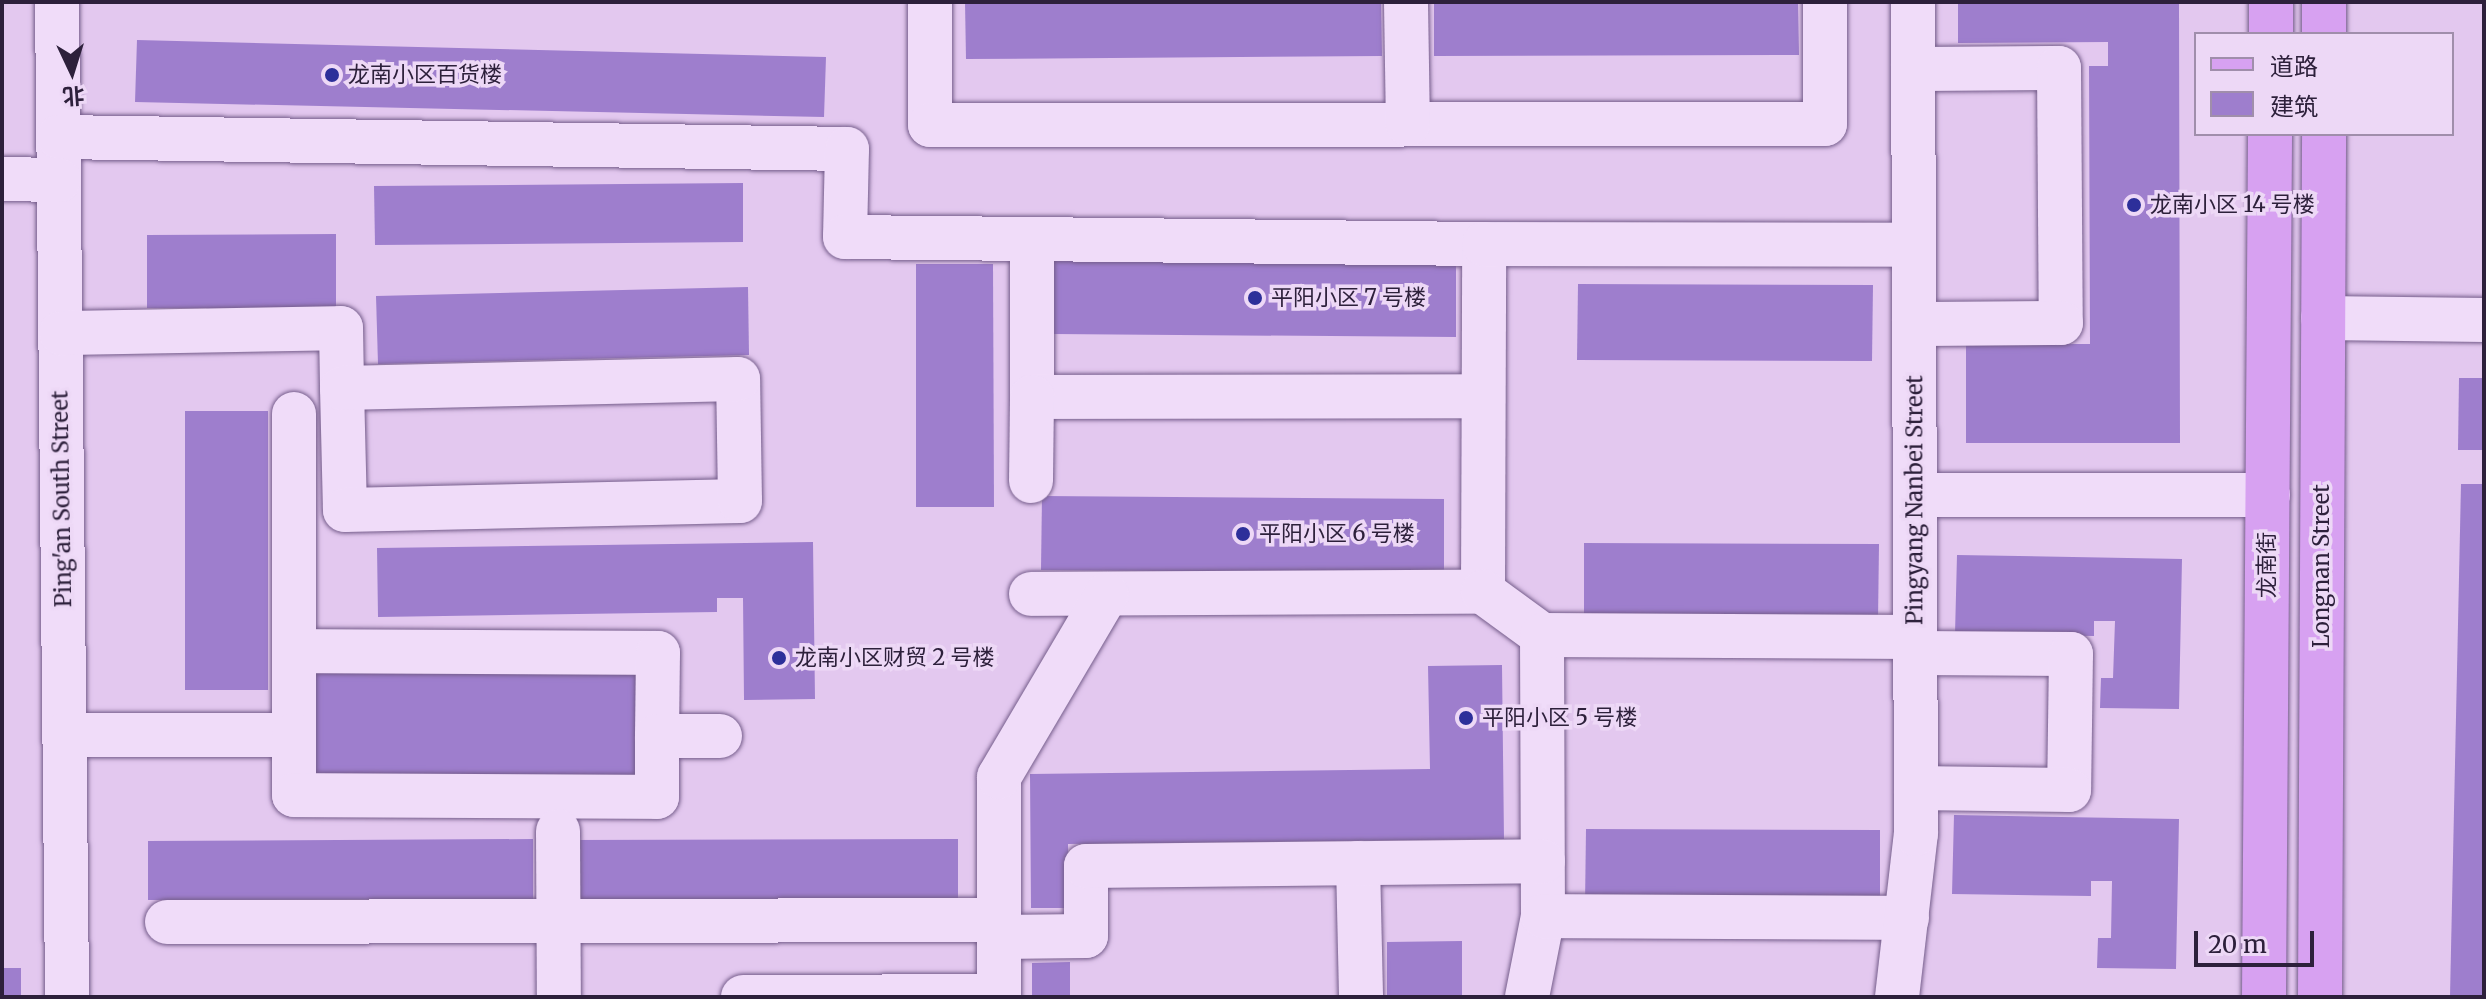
<!DOCTYPE html>
<meta charset="utf-8">
<style>
body{margin:0}
#map{position:relative;width:2486px;height:999px;overflow:hidden;background:#e3c8ef;font-family:Merriweather,"Noto Sans SC",serif}
div>[style]{position:absolute}
.building>*{inset:0;background:#9e7ecd}
.roads{filter:drop-shadow(0 0 2px #755d8b) drop-shadow(0 0 2px #755d8b)}
.minor>*{height:44px;margin:-22px;padding:0 22px;transform-origin:22px;border-radius:22px;background:#f0dcf9}
.major>*{height:44px;margin:-22px;padding:0 22px;transform-origin:22px;border-radius:22px;background:#d7a1f1}
.dots>*{width:22px;height:22px;translate:-50% -50%;box-sizing:border-box;border:4px solid #edd8f6;border-radius:50%}
span{translate:-50% -50%;white-space:nowrap;text-align:center;line-height:1.15;-webkit-text-stroke:7px #edd8f6;paint-order:stroke}
.poi-label{font-size:22px;color:#2d203b}
.left{translate:0 -50%;text-align:left}
.street-label{font-size:22px;color:#2d203b}
.frame{position:absolute;inset:0;border:4px solid #2d203b;pointer-events:none}
.legend{position:absolute;left:2194px;top:32px;width:260px;height:104px;box-sizing:border-box;background:#edd8f6;border:2px solid #a08eab;margin:0;padding:10px 14px;list-style:none;font-size:24px;color:#2d203b}
.legend li{display:flex;align-items:center;gap:16px;height:40px}
.legend b{width:40px;border:2px solid #a08eab}
.north{position:absolute;left:32px;top:32px;width:80px;height:80px;-webkit-text-stroke:6px #edd8f6;paint-order:stroke;rotate:176deg;font-size:22px;font-weight:700;line-height:32px;text-align:center;color:#2d203b}
.north::after{content:'';display:block;margin:auto;width:28px;height:36px;background:#2d203b;clip-path:polygon(50% 0,100% 100%,50% 72%,0 100%)}
.scale{position:absolute;left:2194px;top:931px;width:120px;height:36px;box-sizing:border-box;border:4px solid #2d203b;border-top:0;padding-left:10px;font-size:24px;line-height:28px;white-space:nowrap;color:#2d203b;-webkit-text-stroke:6px #edd8f6;paint-order:stroke}
</style>
<div id="map">
<div class="building">
<i style="clip-path:polygon(965px 2px,1381px 2px,1382px 56px,966px 59px)"></i>
<i style="clip-path:polygon(1434px 2px,1798px 2px,1799px 55px,1434px 56px)"></i>
<i style="clip-path:polygon(1958px 2px,2179px 2px,2180px 443px,1966px 443px,1966px 344px,2090px 344px,2089px 66px,2108px 66px,2108px 42px,1958px 43px)"></i>
<i style="clip-path:polygon(137px 40px,826px 57px,824px 117px,135px 102px)"></i>
<i style="clip-path:polygon(743px 183px,743px 242px,375px 245px,374px 186px)"></i>
<i style="clip-path:polygon(336px 234px,336px 309px,217px 321px,206px 308px,147px 308px,147px 235px)"></i>
<i style="clip-path:polygon(1054px 260px,1456px 263px,1456px 337px,1053px 334px)"></i>
<i style="clip-path:polygon(916px 264px,993px 264px,994px 507px,916px 507px)"></i>
<i style="clip-path:polygon(1578px 284px,1873px 285px,1872px 361px,1577px 360px)"></i>
<i style="clip-path:polygon(748px 287px,749px 355px,378px 364px,376px 296px)"></i>
<i style="clip-path:polygon(2459px 378px,2484px 378px,2484px 450px,2458px 450px)"></i>
<i style="clip-path:polygon(185px 411px,268px 411px,268px 690px,185px 690px)"></i>
<i style="clip-path:polygon(2461px 484px,2484px 484px,2484px 997px,2450px 997px)"></i>
<i style="clip-path:polygon(1042px 496px,1444px 499px,1444px 573px,1041px 570px)"></i>
<i style="clip-path:polygon(813px 542px,815px 699px,744px 700px,743px 598px,717px 598px,717px 612px,378px 617px,377px 548px)"></i>
<i style="clip-path:polygon(1584px 543px,1879px 544px,1878px 620px,1584px 619px)"></i>
<i style="clip-path:polygon(1957px 555px,2182px 559px,2179px 709px,2100px 708px,2101px 678px,2113px 678px,2115px 621px,2094px 621px,2094px 636px,1955px 634px)"></i>
<i style="clip-path:polygon(1502px 665px,1504px 839px,1068px 844px,1069px 908px,1031px 908px,1030px 774px,1430px 769px,1428px 666px)"></i>
<i style="clip-path:polygon(316px 669px,641px 670px,641px 783px,316px 782px)"></i>
<i style="clip-path:polygon(1954px 815px,2179px 819px,2176px 969px,2097px 968px,2098px 938px,2111px 938px,2112px 881px,2091px 881px,2091px 896px,1952px 894px)"></i>
<i style="clip-path:polygon(1586px 829px,1880px 830px,1880px 906px,1585px 905px)"></i>
<i style="clip-path:polygon(533px 839px,533px 899px,148px 900px,148px 841px)"></i>
<i style="clip-path:polygon(958px 839px,958px 898px,573px 900px,573px 840px)"></i>
<i style="clip-path:polygon(1462px 941px,1462px 997px,1387px 997px,1387px 942px)"></i>
<i style="clip-path:polygon(1070px 962px,1070px 997px,1032px 997px,1032px 963px)"></i>
<i style="clip-path:polygon(2px 968px,21px 968px,21px 997px,2px 997px)"></i>
</div>
<div class="roads">
<div class="minor">
<i style="left:57px;top:2px;width:995px;rotate:89.42deg"></i>
<i style="left:930px;top:2px;width:123px;rotate:90deg"></i>
<i style="left:930px;top:125px;width:895px;rotate:-0.06deg"></i>
<i style="left:1825px;top:124px;width:122px;rotate:-90deg"></i>
<i style="left:1406px;top:2px;width:122px;rotate:89.1deg"></i>
<i style="left:1913px;top:69px;width:146px;rotate:-0.4deg"></i>
<i style="left:2059px;top:68px;width:255px;rotate:89.6deg"></i>
<i style="left:2061px;top:323px;width:147px;rotate:179.6deg"></i>
<i style="left:59px;top:137px;width:788px;rotate:0.87deg"></i>
<i style="left:847px;top:149px;width:88px;rotate:91.3deg"></i>
<i style="left:845px;top:237px;width:639px;rotate:0.63deg"></i>
<i style="left:2px;top:179px;width:57px;rotate:1deg"></i>
<i style="left:1032px;top:241px;width:156px;rotate:90deg"></i>
<i style="left:1032px;top:397px;width:451px;rotate:-0.1deg"></i>
<i style="left:2323px;top:318px;width:161px;rotate:0.7deg"></i>
<i style="left:61px;top:333px;width:280px;rotate:-1deg"></i>
<i style="left:341px;top:328px;width:60px;rotate:89deg"></i>
<i style="left:342px;top:388px;width:122px;rotate:88.6deg"></i>
<i style="left:345px;top:510px;width:395px;rotate:-1.3deg"></i>
<i style="left:740px;top:501px;width:122px;rotate:-90.9deg"></i>
<i style="left:738px;top:379px;width:396px;rotate:178.7deg"></i>
<i style="left:1031px;top:481px;width:84px;rotate:-89.3deg"></i>
<i style="left:1915px;top:495px;width:353px"></i>
<i style="left:1483px;top:592px;width:348px;rotate:-89.8deg"></i>
<i style="left:1484px;top:244px;width:430px;rotate:0.1deg"></i>
<i style="left:1031px;top:594px;width:452px;rotate:-0.3deg"></i>
<i style="left:1483px;top:592px;width:73px;rotate:36.1deg"></i>
<i style="left:1542px;top:635px;width:281px;rotate:89.8deg"></i>
<i style="left:1543px;top:916px;width:83px;rotate:101.2deg"></i>
<i style="left:1542px;top:635px;width:373px;rotate:0.3deg"></i>
<i style="left:294px;top:651px;width:364px;rotate:0.3deg"></i>
<i style="left:658px;top:653px;width:83px;rotate:90.7deg"></i>
<i style="left:1916px;top:653px;width:155px;rotate:0.4deg"></i>
<i style="left:2071px;top:654px;width:136px;rotate:90.8deg"></i>
<i style="left:2069px;top:790px;width:153px;rotate:-179.3deg"></i>
<i style="left:64px;top:735px;width:230px"></i>
<i style="left:294px;top:735px;width:321px;rotate:-90deg"></i>
<i style="left:294px;top:735px;width:60px;rotate:90deg"></i>
<i style="left:294px;top:795px;width:363px;rotate:0.3deg"></i>
<i style="left:657px;top:797px;width:61px;rotate:-90deg"></i>
<i style="left:657px;top:736px;width:63px"></i>
<i style="left:558px;top:831px;width:166px;rotate:89.7deg"></i>
<i style="left:1358px;top:863px;width:134px;rotate:88.7deg"></i>
<i style="left:1543px;top:916px;width:364px;rotate:0.3deg"></i>
<i style="left:167px;top:922px;width:832px;rotate:-0.14deg"></i>
<i style="left:999px;top:937px;width:87px;rotate:-0.7deg"></i>
<i style="left:1086px;top:936px;width:70px;rotate:-90deg"></i>
<i style="left:1086px;top:866px;width:457px;rotate:-0.6deg"></i>
<i style="left:743px;top:997px;width:256px;rotate:-0.2deg"></i>
<i style="left:999px;top:997px;width:220px;rotate:-90deg"></i>
<i style="left:999px;top:777px;width:212px;rotate:-59.5deg"></i>
<i style="left:1897px;top:997px;width:164px;rotate:-83.4deg"></i>
<i style="left:1916px;top:834px;width:832px;rotate:-90.21deg"></i>
</div>
<div class="major">
<i style="left:2271px;top:34px;width:32px;rotate:-90deg"></i>
<i style="left:2324px;top:34px;width:32px;rotate:-90deg"></i>
<i style="left:2264px;top:997px;width:863px;rotate:-89.6deg"></i>
<i style="left:2320px;top:997px;width:863px;rotate:-89.73deg"></i>
</div>
</div>
<div class="dots">
<i style="left:332px;top:75px;background:#2d2f9a"></i>
<i style="left:2134px;top:205px;background:#2d2f9a"></i>
<i style="left:1255px;top:298px;background:#2d2f9a"></i>
<i style="left:1243px;top:534px;background:#2d2f9a"></i>
<i style="left:779px;top:658px;background:#2d2f9a"></i>
<i style="left:1466px;top:718px;background:#2d2f9a"></i>
</div>
<div class="poi-label">
<span class="left" style="left:348px;top:75px">龙南小区百货楼</span>
<span class="left" style="left:2150px;top:205px">龙南小区 14 号楼</span>
<span class="left" style="left:1271px;top:298px">平阳小区 7 号楼</span>
<span class="left" style="left:1259px;top:534px">平阳小区 6 号楼</span>
<span class="left" style="left:795px;top:658px">龙南小区财贸 2 号楼</span>
<span class="left" style="left:1482px;top:718px">平阳小区 5 号楼</span>
</div>
<div class="street-label">
<span style="left:62px;top:499px;rotate:-91deg">Ping'an South Street</span>
<span style="left:1915px;top:500px;rotate:-90deg">Pingyang Nanbei Street</span>
<span style="left:2267px;top:565px;rotate:-90deg">龙南街</span>
<span style="left:2322px;top:566px;rotate:-90deg">Longnan Street</span>
</div>
<div class="frame"></div>
<ul class="legend">
<li><b style="height:10px;background:#d7a1f1"></b>道路</li>
<li><b style="height:22px;background:#9e7ecd"></b>建筑</li>
</ul>
<div class="north">北</div>
<div class="scale">20 m</div>
</div>
